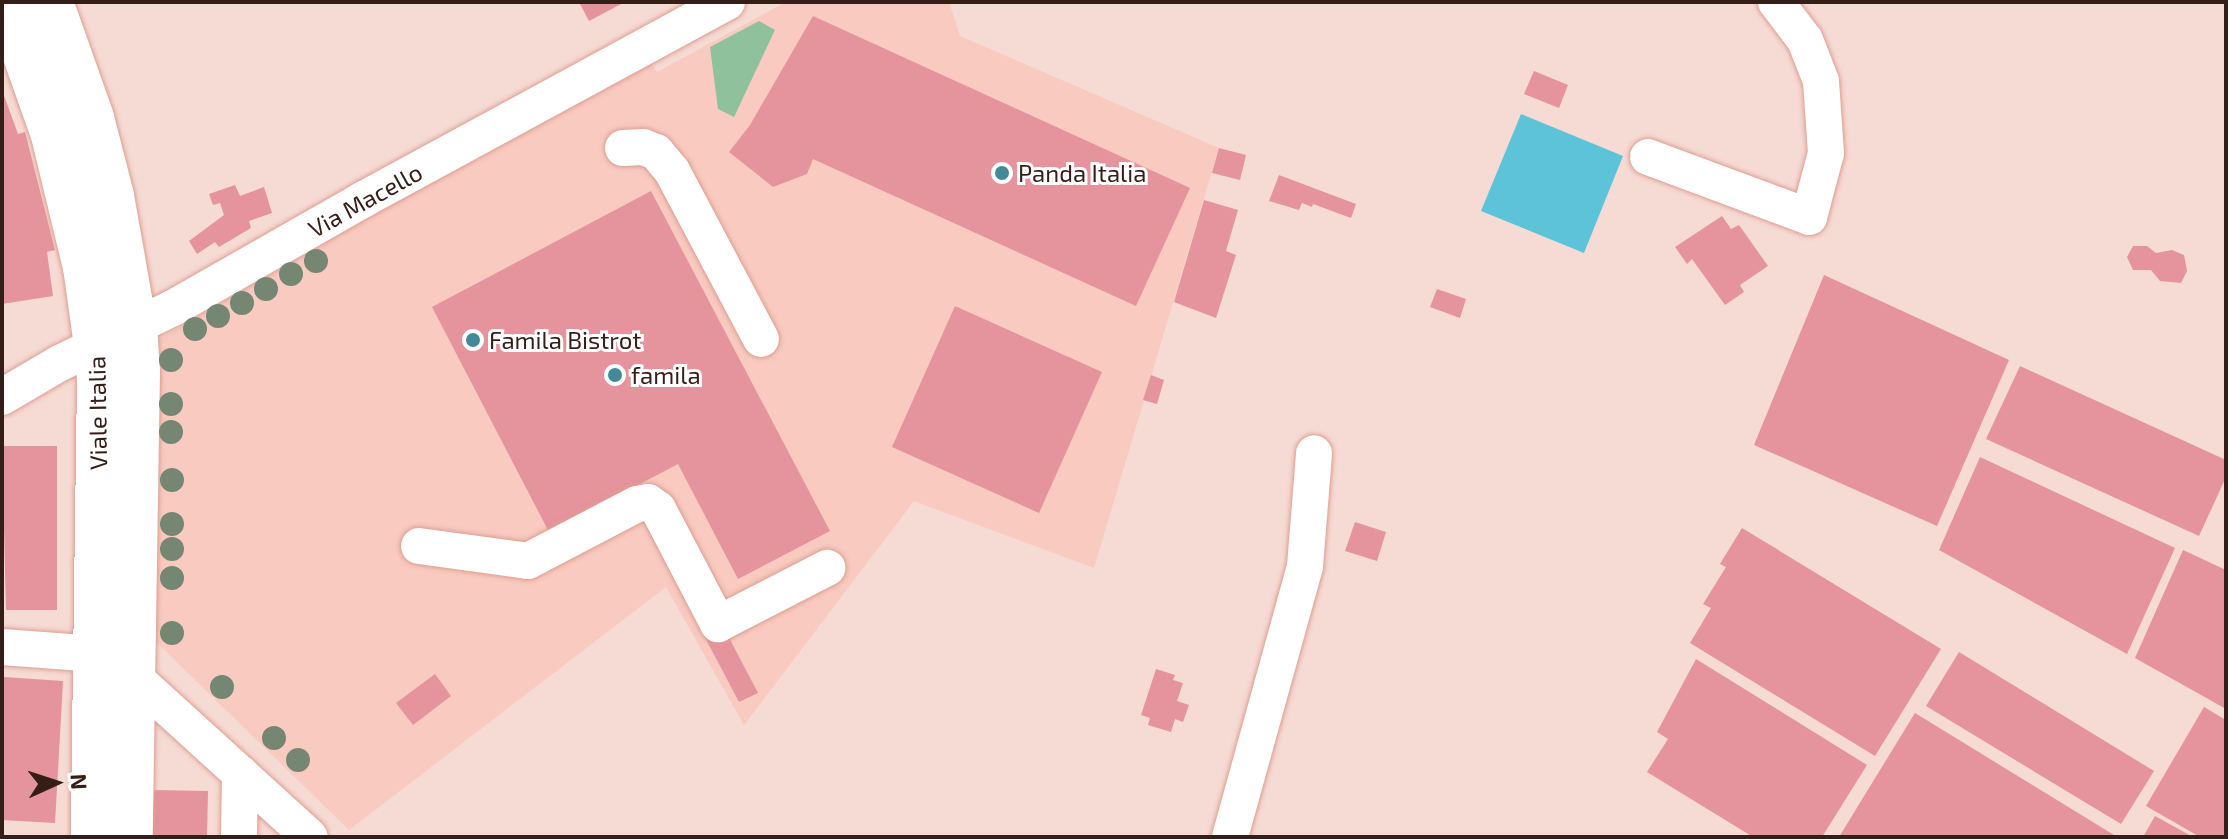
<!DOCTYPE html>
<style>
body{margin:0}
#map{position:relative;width:2228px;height:839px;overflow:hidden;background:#f6dad4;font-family:"Exo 2",sans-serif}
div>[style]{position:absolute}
.built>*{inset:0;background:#f8cac0}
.green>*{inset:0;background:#90c19d}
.water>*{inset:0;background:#5dc3d8}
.building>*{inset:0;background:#e5939c}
.roads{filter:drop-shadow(0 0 2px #de9e90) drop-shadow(0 0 2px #de9e90)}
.minor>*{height:36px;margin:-18px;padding:0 18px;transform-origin:18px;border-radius:18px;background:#fff}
.major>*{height:44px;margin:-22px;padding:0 22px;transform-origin:22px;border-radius:22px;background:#fff}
.trees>*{width:24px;height:24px;margin:-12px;border-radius:50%;background:#758672}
.dots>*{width:22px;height:22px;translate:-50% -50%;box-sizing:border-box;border:4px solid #fff;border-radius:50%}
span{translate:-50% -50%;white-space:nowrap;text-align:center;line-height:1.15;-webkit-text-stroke:6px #fff;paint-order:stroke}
.poi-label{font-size:24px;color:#351d18}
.left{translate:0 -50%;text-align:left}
.street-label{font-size:24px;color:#351d18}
.frame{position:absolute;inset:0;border:4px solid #351d18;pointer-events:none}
.north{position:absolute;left:16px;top:743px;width:80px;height:80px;-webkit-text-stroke:6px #fff;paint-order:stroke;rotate:87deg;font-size:22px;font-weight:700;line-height:32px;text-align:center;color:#351d18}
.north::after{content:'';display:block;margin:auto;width:28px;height:36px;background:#351d18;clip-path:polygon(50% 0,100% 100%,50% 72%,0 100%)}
</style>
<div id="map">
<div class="built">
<i style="clip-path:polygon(786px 2px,949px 2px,960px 36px,1219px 148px,1094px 568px,914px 501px,744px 725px,666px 587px,349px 830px,152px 638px,153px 343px,388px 205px,651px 63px,657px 72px)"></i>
</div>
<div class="green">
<i style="clip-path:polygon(759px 21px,775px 30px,734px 117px,718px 109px,710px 47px)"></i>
</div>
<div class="water">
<i style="clip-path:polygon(1521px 114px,1623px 156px,1584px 253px,1481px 211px)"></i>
</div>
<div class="building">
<i style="clip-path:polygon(579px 2px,625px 2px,589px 21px)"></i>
<i style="clip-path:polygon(813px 16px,1190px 188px,1136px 306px,813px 159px,807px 174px,773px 187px,729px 152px,750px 125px)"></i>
<i style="clip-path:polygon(1534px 71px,1568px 85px,1559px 108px,1524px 94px)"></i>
<i style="clip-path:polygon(2px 90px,18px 134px,25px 132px,55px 250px,47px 252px,53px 296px,2px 304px)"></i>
<i style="clip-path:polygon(1219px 148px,1246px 155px,1240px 180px,1212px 173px)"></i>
<i style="clip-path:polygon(1279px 175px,1356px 204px,1351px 218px,1313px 204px,1312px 207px,1302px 203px,1299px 210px,1269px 201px)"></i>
<i style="clip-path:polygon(235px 185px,240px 196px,264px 187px,272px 213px,249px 221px,251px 228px,219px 247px,215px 242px,197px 254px,189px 241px,224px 215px,220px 203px,213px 205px,209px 194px)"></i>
<i style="clip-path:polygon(651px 191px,830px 531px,738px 579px,678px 464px,549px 532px,432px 307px)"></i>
<i style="clip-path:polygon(1204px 200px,1238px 210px,1226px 251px,1236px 255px,1216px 318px,1174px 302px)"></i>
<i style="clip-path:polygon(1722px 216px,1731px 229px,1739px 225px,1768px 266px,1740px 285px,1744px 292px,1725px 305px,1692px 259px,1687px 264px,1675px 247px)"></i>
<i style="clip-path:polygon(2133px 246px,2147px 246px,2156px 253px,2172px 250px,2184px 255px,2187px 271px,2181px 283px,2160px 281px,2151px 270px,2133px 270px,2127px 257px)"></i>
<i style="clip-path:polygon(1824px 275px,2009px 360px,1937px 526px,1754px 445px)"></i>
<i style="clip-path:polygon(1437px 289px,1466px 299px,1460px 318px,1430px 307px)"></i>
<i style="clip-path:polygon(955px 306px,1102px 372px,1039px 513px,892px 447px)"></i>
<i style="clip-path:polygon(2020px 366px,2226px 460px,2226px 477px,2199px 536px,1986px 439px)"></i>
<i style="clip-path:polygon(1151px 375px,1164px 380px,1157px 404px,1143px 400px)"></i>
<i style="clip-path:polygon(2px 446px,57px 446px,57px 610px,6px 610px)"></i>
<i style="clip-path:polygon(1980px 457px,2175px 548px,2127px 654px,1939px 550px)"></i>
<i style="clip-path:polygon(662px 510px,758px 693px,739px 702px,643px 520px)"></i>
<i style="clip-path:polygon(1355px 522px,1386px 532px,1377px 561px,1345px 551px)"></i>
<i style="clip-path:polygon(1742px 528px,1941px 649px,1875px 756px,1690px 643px,1711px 608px,1703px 604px,1726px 567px,1720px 564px)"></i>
<i style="clip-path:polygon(2183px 550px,2226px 570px,2226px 709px,2135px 658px)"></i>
<i style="clip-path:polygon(1959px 652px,2154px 771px,2121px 824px,1926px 706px)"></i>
<i style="clip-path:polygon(1696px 659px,1867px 765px,1822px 837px,1753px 837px,1647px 772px,1668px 739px,1657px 732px)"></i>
<i style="clip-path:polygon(1156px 669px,1175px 675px,1173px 680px,1183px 683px,1177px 701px,1189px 705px,1183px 722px,1175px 719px,1171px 732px,1148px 725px,1150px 718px,1141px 715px)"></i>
<i style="clip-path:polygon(435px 674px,451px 696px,413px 725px,396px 703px)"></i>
<i style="clip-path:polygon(4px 677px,63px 681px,55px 823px,2px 820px)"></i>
<i style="clip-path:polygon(2204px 707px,2226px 720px,2225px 837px,2200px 837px,2146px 806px)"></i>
<i style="clip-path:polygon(1915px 713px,2114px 835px,2112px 837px,1839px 837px)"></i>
<i style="clip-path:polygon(152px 790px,208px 791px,207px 837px,152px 837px)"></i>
<i style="clip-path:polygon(2155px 816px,2193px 837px,2143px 837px)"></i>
</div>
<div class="roads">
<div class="minor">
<i style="left:623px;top:148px;width:20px;rotate:-3deg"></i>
<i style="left:643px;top:147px;width:14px;rotate:21deg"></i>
<i style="left:656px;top:152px;width:25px;rotate:50deg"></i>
<i style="left:672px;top:171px;width:190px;rotate:62.1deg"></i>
<i style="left:1648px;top:157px;width:172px;rotate:20.4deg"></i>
<i style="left:1809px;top:217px;width:66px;rotate:-75.1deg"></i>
<i style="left:1826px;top:153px;width:72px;rotate:-94deg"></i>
<i style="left:1821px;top:81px;width:44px;rotate:-111.3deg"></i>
<i style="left:1805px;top:40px;width:48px;rotate:-127.3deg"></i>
<i style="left:2px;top:397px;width:67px;rotate:-30.4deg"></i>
<i style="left:60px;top:363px;width:126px;rotate:-26deg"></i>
<i style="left:173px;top:308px;width:220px;rotate:-29.7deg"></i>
<i style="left:364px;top:199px;width:413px;rotate:-28.5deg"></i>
<i style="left:419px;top:546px;width:110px;rotate:7.8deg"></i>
<i style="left:528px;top:561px;width:123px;rotate:-27.6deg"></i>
<i style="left:637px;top:504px;width:11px;rotate:-10deg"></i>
<i style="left:648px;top:502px;width:12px;rotate:35deg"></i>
<i style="left:658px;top:509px;width:130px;rotate:62.4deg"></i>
<i style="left:718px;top:624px;width:123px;rotate:-27.2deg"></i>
<i style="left:2px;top:647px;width:95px;rotate:4.2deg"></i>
<i style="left:97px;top:654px;width:45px;rotate:32.3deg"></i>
<i style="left:135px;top:678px;width:236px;rotate:42.3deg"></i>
<i style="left:239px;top:837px;width:64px;rotate:-89.1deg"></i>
<i style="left:1230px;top:837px;width:281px;rotate:-74.5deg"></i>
<i style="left:1305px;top:566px;width:113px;rotate:-85.4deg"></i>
</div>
<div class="major">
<i style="left:6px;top:2px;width:141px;rotate:70.5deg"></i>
<i style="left:53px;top:135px;width:136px;rotate:76.4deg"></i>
<i style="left:85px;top:267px;width:79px;rotate:82deg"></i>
<i style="left:96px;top:345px;width:34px;rotate:85deg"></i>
<i style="left:99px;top:379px;width:458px;rotate:90.8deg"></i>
<i style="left:51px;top:2px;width:123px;rotate:70.5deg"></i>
<i style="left:92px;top:118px;width:81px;rotate:75.6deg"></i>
<i style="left:112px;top:196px;width:132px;rotate:80deg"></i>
<i style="left:135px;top:326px;width:45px;rotate:86.2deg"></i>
<i style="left:138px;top:371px;width:466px;rotate:90.9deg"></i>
</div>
</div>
<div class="trees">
<i style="left:316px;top:261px"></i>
<i style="left:291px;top:274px"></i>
<i style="left:266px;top:289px"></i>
<i style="left:242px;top:303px"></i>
<i style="left:218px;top:316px"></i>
<i style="left:195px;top:329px"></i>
<i style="left:171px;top:360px"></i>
<i style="left:171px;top:404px"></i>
<i style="left:171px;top:432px"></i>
<i style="left:172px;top:480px"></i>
<i style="left:172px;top:524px"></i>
<i style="left:172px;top:549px"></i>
<i style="left:172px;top:578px"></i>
<i style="left:172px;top:633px"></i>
<i style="left:222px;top:687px"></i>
<i style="left:274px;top:738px"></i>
<i style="left:298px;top:760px"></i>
</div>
<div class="dots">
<i style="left:1002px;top:173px;background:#448997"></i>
<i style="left:473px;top:340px;background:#448997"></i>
<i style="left:615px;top:375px;background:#448997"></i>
</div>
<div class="poi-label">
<span class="left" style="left:1018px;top:173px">Panda Italia</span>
<span class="left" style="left:489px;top:340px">Famila Bistrot</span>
<span class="left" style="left:631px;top:375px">famila</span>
</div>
<div class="street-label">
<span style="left:365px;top:200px;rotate:-29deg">Via Macello</span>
<span style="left:97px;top:413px;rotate:-91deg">Viale Italia</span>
</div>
<div class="frame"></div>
<div class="north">N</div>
</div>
